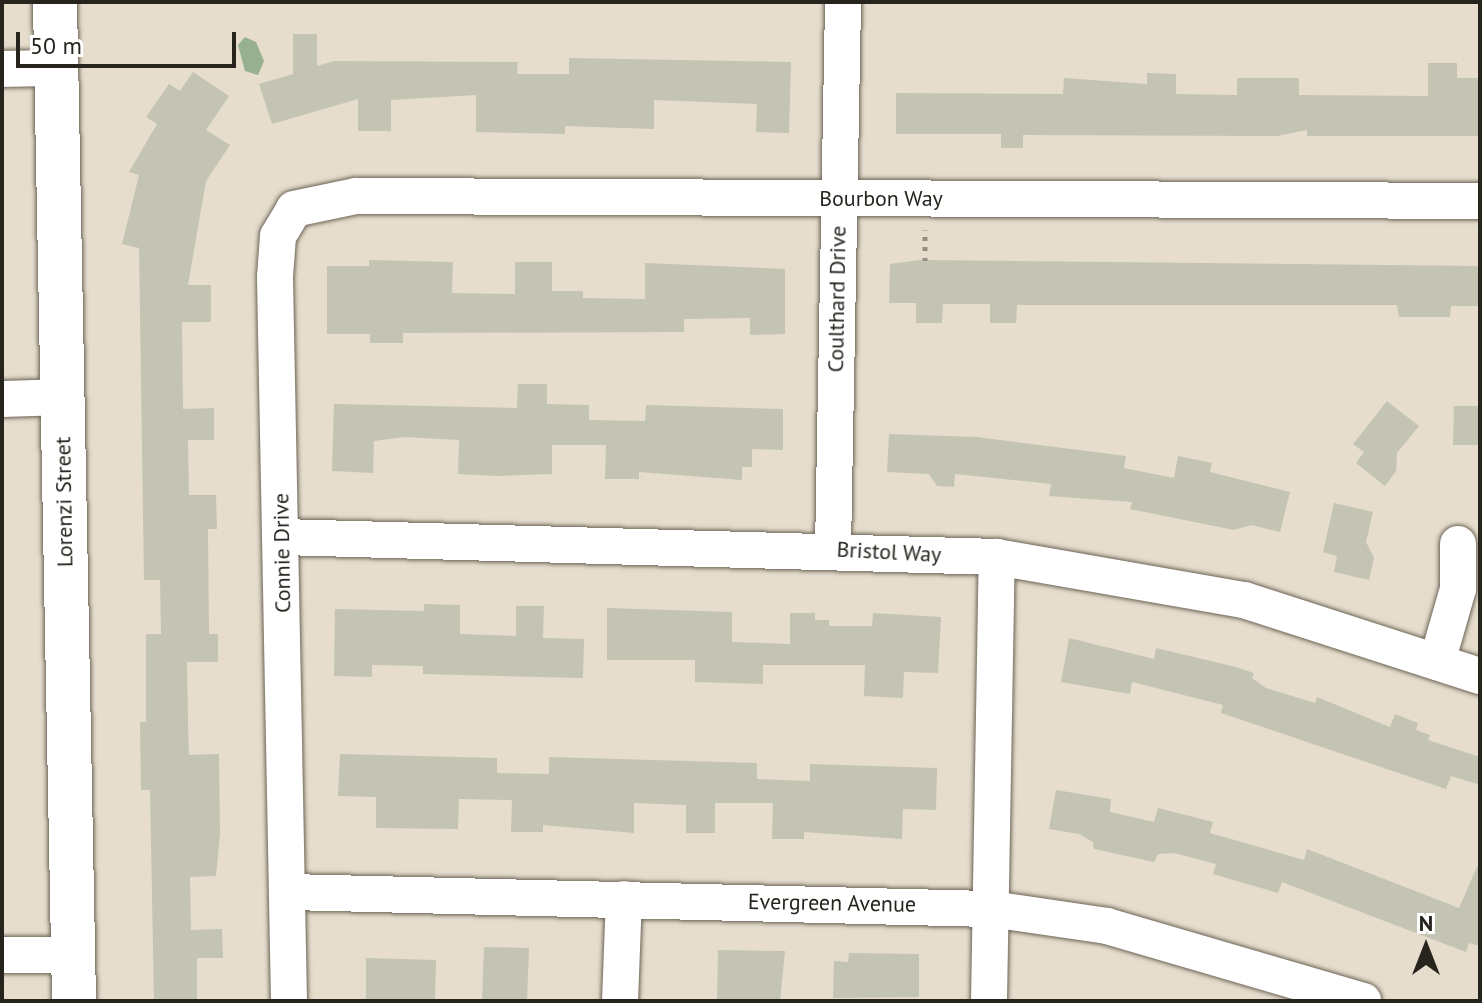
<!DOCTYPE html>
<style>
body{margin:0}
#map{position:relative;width:1482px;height:1003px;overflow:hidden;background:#e6ddcd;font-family:"PT Sans",sans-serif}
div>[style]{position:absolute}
.water>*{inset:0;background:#97b08f}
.building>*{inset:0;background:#c3c4b3}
.path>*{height:5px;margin-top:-2.5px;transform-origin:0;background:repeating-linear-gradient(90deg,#958e83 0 4px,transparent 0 10px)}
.roads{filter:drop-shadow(0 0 2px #6c6456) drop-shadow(0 0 2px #6c6456)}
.minor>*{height:36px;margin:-18px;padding:0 18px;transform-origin:18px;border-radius:18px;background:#fff}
.tertiary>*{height:44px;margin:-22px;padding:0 22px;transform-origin:22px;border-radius:22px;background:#fff}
span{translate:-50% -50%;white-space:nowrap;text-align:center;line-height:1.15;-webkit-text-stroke:6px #fff;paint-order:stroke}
.street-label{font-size:22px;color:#27241e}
.frame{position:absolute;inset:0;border:4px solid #27241e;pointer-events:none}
.north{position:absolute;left:1386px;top:907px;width:80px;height:80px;-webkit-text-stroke:6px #fff;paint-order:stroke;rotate:0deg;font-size:22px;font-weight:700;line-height:32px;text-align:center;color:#27241e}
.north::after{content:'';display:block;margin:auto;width:28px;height:36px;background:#27241e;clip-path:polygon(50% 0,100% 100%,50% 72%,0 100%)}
.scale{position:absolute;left:16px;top:32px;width:220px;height:36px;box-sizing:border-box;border:4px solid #27241e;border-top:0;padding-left:10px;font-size:24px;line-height:28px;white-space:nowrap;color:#27241e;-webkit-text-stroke:6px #fff;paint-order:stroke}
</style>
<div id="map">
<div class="water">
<i style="clip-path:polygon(245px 37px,256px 42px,264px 61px,258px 75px,245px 71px,238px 45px)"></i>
</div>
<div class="building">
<i style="clip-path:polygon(293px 34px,317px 34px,317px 66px,334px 61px,518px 62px,517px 74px,569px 74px,569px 58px,791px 62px,789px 133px,756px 132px,757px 104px,654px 100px,654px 129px,565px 126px,565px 134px,476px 132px,476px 95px,391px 100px,391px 131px,358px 131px,358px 99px,272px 124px,259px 84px,293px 74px)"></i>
<i style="clip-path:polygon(1428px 63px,1457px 63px,1457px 78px,1480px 78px,1480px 136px,1307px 136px,1307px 130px,1277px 136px,1023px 135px,1023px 148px,1001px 148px,1001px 134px,896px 134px,896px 93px,1063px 94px,1064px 78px,1147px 84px,1147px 73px,1176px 74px,1176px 94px,1237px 95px,1237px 78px,1299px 78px,1299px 95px,1428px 96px)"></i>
<i style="clip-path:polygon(193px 72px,229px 96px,206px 130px,230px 145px,206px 181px,188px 285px,211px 285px,211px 322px,182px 322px,183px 409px,214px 408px,214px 440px,188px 440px,189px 495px,216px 495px,217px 529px,208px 529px,209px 634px,218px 634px,218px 662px,187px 662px,188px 721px,189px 755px,219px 754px,220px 834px,216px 876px,190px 877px,191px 930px,222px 929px,223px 958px,197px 958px,197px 1001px,154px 1001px,150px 790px,141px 790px,140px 722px,146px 722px,146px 634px,161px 634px,160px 580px,144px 580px,139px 248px,122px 244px,139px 175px,129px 172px,157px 124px,146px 117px,169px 84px,180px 91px)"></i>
<i style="clip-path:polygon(369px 260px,453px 262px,452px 293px,515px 294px,515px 262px,552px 262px,552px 291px,583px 291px,583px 298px,645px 299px,645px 263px,785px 269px,785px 334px,750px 335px,750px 318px,684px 319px,684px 332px,403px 333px,403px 343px,370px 343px,370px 334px,327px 334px,327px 266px,369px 266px)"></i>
<i style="clip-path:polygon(920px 260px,1480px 266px,1480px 306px,1451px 306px,1450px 317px,1399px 317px,1397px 305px,1017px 305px,1016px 323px,990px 323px,990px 304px,943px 304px,942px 323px,916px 323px,916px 303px,889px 303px,890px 264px)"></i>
<i style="clip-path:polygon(518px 384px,547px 384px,547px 404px,589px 405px,589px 420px,645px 421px,646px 405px,783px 409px,783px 450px,752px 449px,752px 467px,742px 467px,742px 480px,639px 472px,639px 479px,605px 479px,606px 445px,552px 445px,552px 474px,496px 476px,458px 474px,459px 440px,404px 437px,374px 441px,373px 473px,332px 471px,334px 404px,517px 408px)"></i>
<i style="clip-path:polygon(1387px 401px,1419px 426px,1397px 453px,1396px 471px,1385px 486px,1356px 463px,1364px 452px,1353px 444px)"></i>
<i style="clip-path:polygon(1454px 406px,1480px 406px,1480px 445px,1453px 445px)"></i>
<i style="clip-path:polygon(889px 434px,976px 437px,1126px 456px,1124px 468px,1174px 478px,1178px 456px,1212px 463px,1210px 472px,1290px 492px,1280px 532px,1251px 525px,1234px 530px,1130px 509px,1132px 502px,1049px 496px,1051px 484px,955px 474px,954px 487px,937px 486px,929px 474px,887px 472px)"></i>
<i style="clip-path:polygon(1334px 503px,1373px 512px,1366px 542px,1374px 558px,1369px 580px,1334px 572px,1337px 556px,1323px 552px)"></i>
<i style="clip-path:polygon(424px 604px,460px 605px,460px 634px,516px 636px,516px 606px,544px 606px,543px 638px,584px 639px,583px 678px,423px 674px,423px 666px,372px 665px,372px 677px,334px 676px,335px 609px,424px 611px)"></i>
<i style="clip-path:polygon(607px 608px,732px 612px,732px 642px,790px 644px,790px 613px,815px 613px,815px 620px,829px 620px,829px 626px,872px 626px,873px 613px,941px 617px,938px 673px,904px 672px,903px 698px,864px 696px,865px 665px,763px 665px,763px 684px,695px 682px,695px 660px,607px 660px)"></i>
<i style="clip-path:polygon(1069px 638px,1154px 659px,1156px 648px,1236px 667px,1254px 673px,1252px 678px,1266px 688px,1315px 703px,1317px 697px,1390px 727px,1395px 714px,1418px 723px,1416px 730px,1430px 735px,1428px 740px,1480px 757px,1480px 785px,1451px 776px,1446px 789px,1221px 713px,1223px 705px,1132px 682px,1130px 694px,1061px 682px)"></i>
<i style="clip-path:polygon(340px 754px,497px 758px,497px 773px,549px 774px,549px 757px,757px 763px,757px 779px,810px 781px,810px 764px,937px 768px,936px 810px,903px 809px,902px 839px,804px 832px,804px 839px,772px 839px,773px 803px,715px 803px,715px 833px,686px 833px,686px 805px,634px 803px,634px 833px,543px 825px,543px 832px,511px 832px,512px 800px,459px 799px,458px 829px,376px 828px,376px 797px,338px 796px)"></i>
<i style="clip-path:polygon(1056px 790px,1111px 799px,1110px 812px,1154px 822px,1158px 808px,1213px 822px,1210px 833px,1304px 860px,1307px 849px,1459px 908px,1480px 860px,1480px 946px,1469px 943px,1466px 952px,1282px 882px,1278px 893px,1213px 874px,1216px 864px,1174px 853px,1158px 854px,1154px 862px,1094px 849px,1093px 842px,1079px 834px,1049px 829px)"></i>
<i style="clip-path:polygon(484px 947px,529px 948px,527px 1001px,482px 1001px)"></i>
<i style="clip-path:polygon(718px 950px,785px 951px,780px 1001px,717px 1001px)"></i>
<i style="clip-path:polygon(849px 953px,919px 954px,919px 997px,833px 998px,834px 961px,848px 962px)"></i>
<i style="clip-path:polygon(366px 958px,436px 960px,435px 1001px,366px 1000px)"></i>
</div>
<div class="path">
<i style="left:925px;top:261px;width:31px;rotate:-90deg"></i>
</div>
<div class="roads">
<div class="minor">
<i style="left:2px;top:69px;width:54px;rotate:-1.1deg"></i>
<i style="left:2px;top:399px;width:60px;rotate:-1.9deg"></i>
<i style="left:282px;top:537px;width:715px;rotate:1.6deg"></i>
<i style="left:997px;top:557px;width:251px;rotate:9.9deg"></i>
<i style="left:1244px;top:600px;width:248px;rotate:17.9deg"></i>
<i style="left:833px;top:549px;width:547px;rotate:-88.95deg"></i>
<i style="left:1437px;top:662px;width:76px;rotate:-74deg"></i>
<i style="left:1458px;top:589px;width:45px;rotate:-90deg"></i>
<i style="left:289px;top:892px;width:702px;rotate:1.39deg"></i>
<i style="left:991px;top:909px;width:117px;rotate:8.3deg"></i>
<i style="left:1107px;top:926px;width:267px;rotate:16.3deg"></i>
<i style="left:2px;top:955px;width:71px"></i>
<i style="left:289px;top:1001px;width:724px;rotate:-91.11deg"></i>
<i style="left:275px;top:277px;width:41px;rotate:-85.8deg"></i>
<i style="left:278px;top:236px;width:31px;rotate:-59deg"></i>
<i style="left:294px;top:209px;width:63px;rotate:-11.8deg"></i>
<i style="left:356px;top:196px;width:1124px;rotate:0.25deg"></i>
<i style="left:620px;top:1001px;width:102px;rotate:-87.8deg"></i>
<i style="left:989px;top:1001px;width:444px;rotate:-89deg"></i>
</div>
<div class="tertiary">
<i style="left:55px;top:2px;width:999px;rotate:88.91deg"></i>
</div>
</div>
<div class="street-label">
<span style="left:881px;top:199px">Bourbon Way</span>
<span style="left:837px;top:299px;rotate:-89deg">Coulthard Drive</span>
<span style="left:64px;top:502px;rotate:-91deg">Lorenzi Street</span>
<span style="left:889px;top:552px;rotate:3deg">Bristol Way</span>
<span style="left:282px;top:553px;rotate:-91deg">Connie Drive</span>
<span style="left:832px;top:903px;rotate:1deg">Evergreen Avenue</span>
</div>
<div class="frame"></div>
<div class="north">N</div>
<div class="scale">50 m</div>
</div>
